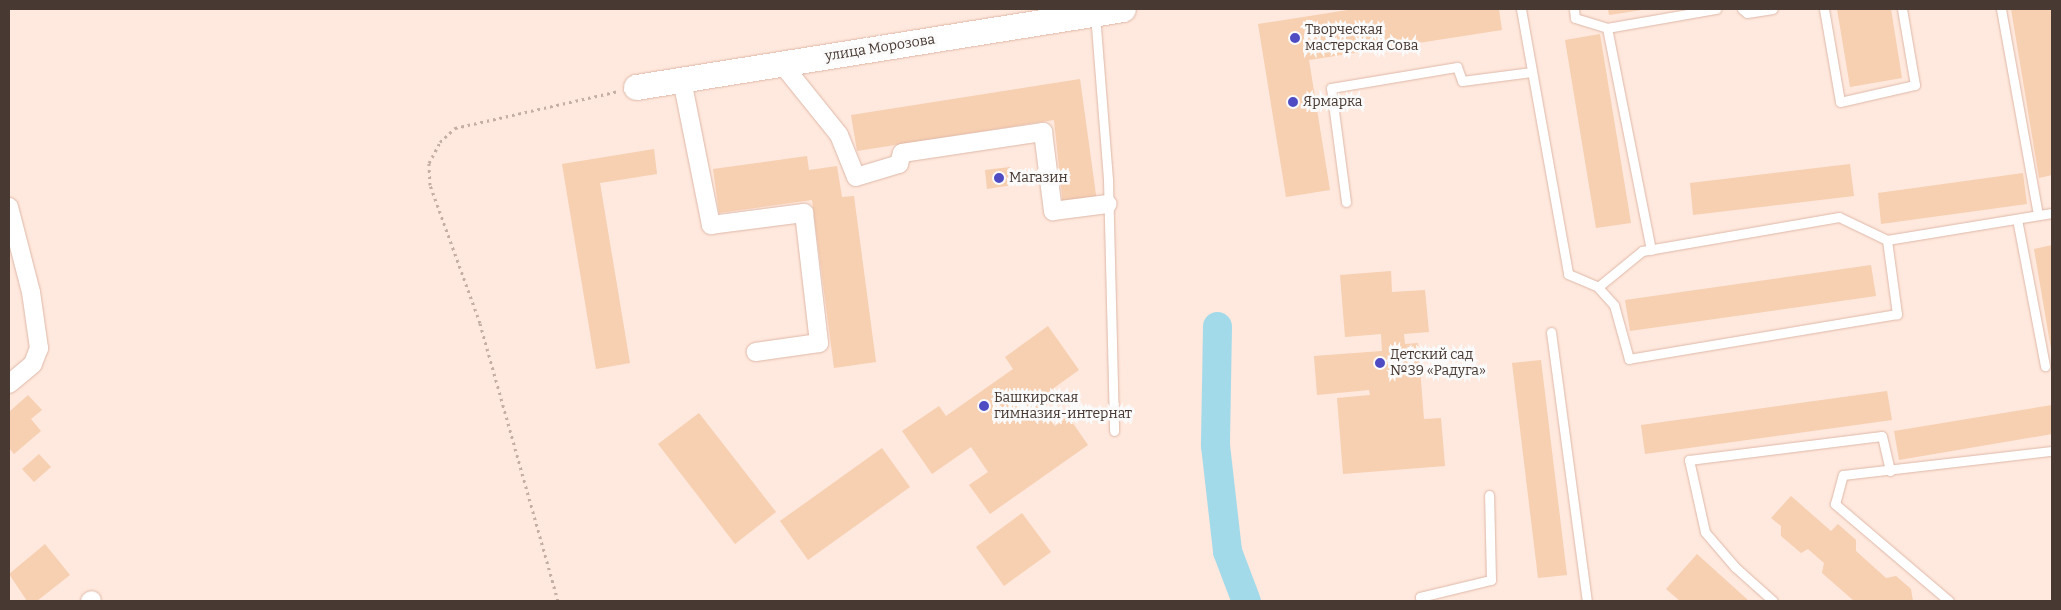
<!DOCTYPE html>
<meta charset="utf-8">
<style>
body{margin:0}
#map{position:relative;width:2061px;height:610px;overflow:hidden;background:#ffe8dd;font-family:Bitter,serif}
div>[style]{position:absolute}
.river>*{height:29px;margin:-14.5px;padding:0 14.5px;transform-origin:14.5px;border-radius:14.5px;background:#a3daea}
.building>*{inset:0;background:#f7cfb1}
.path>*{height:3px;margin-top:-1.5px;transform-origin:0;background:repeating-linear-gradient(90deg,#c3afa5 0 2.5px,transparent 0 6.5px)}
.roads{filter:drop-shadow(0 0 1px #ddb8a8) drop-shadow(0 0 1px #ddb8a8)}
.lane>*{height:9px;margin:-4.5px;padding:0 4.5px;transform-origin:4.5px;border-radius:4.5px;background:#fff}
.street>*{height:18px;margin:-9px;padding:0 9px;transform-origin:9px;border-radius:9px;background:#fff}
.secondary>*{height:25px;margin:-12.5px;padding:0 12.5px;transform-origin:12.5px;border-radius:12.5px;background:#fff}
.dots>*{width:14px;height:14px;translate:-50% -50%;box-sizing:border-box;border:2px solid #fafafa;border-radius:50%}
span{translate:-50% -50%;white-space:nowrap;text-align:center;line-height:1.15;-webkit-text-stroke:5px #fafafa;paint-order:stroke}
.poi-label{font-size:14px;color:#483932}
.left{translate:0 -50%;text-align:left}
.street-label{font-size:14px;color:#483932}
.frame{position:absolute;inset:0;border:10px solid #483932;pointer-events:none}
</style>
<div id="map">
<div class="river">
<i style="left:1217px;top:326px;width:119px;rotate:91deg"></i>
<i style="left:1215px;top:445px;width:107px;rotate:83.5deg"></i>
<i style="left:1227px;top:551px;width:53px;rotate:69.2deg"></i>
</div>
<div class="building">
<i style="clip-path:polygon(1354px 9px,1499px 9px,1502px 30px,1309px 60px,1330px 190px,1286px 197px,1258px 24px)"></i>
<i style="clip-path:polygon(1608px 9px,1642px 9px,1642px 10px,1609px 15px)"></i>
<i style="clip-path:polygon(1837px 9px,1891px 9px,1902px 78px,1850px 87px)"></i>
<i style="clip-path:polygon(2011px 9px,2052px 9px,2052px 175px,2039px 178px)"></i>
<i style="clip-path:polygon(1600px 34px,1631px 223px,1596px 228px,1565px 40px)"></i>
<i style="clip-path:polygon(1080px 79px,1097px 202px,1063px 206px,1054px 120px,857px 151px,851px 115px)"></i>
<i style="clip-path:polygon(654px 149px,657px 174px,600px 183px,630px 363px,596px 369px,562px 164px)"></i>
<i style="clip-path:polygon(807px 156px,809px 170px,837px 166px,842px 197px,854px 196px,876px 362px,834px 368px,812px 200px,719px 213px,713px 169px)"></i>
<i style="clip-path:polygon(1850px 164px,1854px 196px,1693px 215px,1690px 183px)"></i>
<i style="clip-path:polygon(1010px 167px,1013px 185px,987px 189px,985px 170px)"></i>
<i style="clip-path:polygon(2023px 173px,2027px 204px,1881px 224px,1878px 193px)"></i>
<i style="clip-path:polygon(2052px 245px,2052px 349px,2051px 349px,2034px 249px)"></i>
<i style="clip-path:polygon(1871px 265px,1876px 296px,1630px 331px,1625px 300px)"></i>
<i style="clip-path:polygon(1391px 271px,1392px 292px,1425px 290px,1429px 332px,1404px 334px,1405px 344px,1418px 343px,1424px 419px,1441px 418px,1445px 466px,1343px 474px,1337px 398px,1370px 395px,1369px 390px,1317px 395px,1314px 356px,1382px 351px,1381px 334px,1345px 337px,1340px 275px)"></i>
<i style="clip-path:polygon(1048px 326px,1079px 370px,1037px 400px,1055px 426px,1068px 416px,1088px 445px,990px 514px,969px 485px,988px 472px,971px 447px,932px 474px,902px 431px,939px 406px,946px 416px,1013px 369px,1005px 357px)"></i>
<i style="clip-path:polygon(1541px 360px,1567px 575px,1538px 578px,1512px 363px)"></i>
<i style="clip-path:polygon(1887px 391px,1892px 420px,1645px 454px,1641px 425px)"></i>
<i style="clip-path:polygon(28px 395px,42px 410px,31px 419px,41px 431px,14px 454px,9px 448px,9px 412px)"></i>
<i style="clip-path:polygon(2052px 405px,2052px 434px,1899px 460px,1894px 431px)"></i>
<i style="clip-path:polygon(699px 413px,776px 512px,735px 544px,658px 444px)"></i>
<i style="clip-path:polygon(882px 448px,910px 487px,808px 560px,780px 521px)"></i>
<i style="clip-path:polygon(39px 454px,51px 467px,34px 482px,22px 469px)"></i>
<i style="clip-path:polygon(1791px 496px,1831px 531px,1838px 524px,1856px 540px,1856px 551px,1886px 578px,1896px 576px,1911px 589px,1913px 601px,1854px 601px,1822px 573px,1824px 563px,1808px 549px,1801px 553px,1781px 536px,1781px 526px,1771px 518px)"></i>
<i style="clip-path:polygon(1022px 513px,1051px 552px,1004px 586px,976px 547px)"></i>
<i style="clip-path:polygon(45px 544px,70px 575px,37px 601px,27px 601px,9px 574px)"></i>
<i style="clip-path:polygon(1697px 554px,1749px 601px,1680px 601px,1666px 589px)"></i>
</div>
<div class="path">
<i style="left:558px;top:601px;width:289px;rotate:-105.7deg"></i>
<i style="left:480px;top:323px;width:147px;rotate:-109.9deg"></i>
<i style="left:430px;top:185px;width:22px;rotate:-93deg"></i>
<i style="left:429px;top:163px;width:24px;rotate:-62deg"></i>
<i style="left:440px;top:142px;width:21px;rotate:-43deg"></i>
<i style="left:455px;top:128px;width:168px;rotate:-12.7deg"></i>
</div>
<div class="roads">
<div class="lane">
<i style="left:1521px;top:9px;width:269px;rotate:79.9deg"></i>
<i style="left:1568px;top:274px;width:33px;rotate:23deg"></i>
<i style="left:1574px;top:9px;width:9px;rotate:84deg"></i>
<i style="left:1575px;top:18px;width:34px;rotate:17deg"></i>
<i style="left:1742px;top:9px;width:6px;rotate:39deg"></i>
<i style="left:1747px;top:13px;width:26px;rotate:-9deg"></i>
<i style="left:1824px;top:9px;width:94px;rotate:80.2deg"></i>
<i style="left:1840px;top:102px;width:77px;rotate:-12.8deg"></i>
<i style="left:1915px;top:85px;width:77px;rotate:-99.7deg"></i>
<i style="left:2001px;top:9px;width:209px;rotate:79.8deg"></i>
<i style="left:1095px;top:14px;width:167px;rotate:85.5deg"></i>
<i style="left:1108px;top:180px;width:251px;rotate:88.6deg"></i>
<i style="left:1346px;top:202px;width:115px;rotate:-97.5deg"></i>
<i style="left:1331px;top:88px;width:128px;rotate:-9.5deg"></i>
<i style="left:1457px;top:67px;width:15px;rotate:70deg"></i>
<i style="left:1462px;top:81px;width:70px;rotate:-7.4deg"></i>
<i style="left:2017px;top:219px;width:150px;rotate:79.2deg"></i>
<i style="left:1887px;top:240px;width:75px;rotate:82.3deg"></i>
<i style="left:1897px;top:314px;width:272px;rotate:170.5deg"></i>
<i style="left:1629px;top:359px;width:56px;rotate:-105.5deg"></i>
<i style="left:1614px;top:305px;width:24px;rotate:-132deg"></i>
<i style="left:1598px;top:287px;width:57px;rotate:-39.3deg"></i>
<i style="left:1642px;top:251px;width:200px;rotate:-9.8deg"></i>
<i style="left:1839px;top:217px;width:53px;rotate:25.6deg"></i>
<i style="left:1887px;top:240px;width:167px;rotate:-9.3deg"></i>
<i style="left:1651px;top:250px;width:226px;rotate:-101.2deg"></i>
<i style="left:1607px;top:28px;width:111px;rotate:-9.9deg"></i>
<i style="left:1551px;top:332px;width:271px;rotate:82.4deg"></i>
<i style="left:1421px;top:601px;width:4px;rotate:-104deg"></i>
<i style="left:1420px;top:597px;width:73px;rotate:-13.5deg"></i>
<i style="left:1491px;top:580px;width:85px;rotate:-91.3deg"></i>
<i style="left:1773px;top:601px;width:51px;rotate:-138.2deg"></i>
<i style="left:1735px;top:567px;width:46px;rotate:-130.6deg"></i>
<i style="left:1705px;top:532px;width:74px;rotate:-102.5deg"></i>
<i style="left:1689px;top:460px;width:194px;rotate:-7.1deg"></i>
<i style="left:1882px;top:436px;width:36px;rotate:77deg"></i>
<i style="left:1949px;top:601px;width:150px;rotate:-139.6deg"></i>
<i style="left:1835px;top:504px;width:30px;rotate:-75deg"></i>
<i style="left:1843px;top:475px;width:210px;rotate:-6.6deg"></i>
</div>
<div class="street">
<i style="left:782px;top:64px;width:91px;rotate:51.2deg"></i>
<i style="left:839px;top:135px;width:45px;rotate:68deg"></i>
<i style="left:856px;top:177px;width:45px;rotate:-16.8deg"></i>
<i style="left:899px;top:164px;width:11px;rotate:-75deg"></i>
<i style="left:902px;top:153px;width:143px;rotate:-8.5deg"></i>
<i style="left:1043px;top:132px;width:80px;rotate:82.8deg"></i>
<i style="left:1053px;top:211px;width:55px;rotate:-7.3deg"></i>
<i style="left:682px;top:80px;width:148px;rotate:78.7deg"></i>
<i style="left:711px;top:225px;width:94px;rotate:-7.4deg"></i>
<i style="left:804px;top:213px;width:131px;rotate:83.4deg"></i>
<i style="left:819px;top:343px;width:64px;rotate:171.9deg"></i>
<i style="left:9px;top:207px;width:88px;rotate:75.5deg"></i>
<i style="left:31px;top:292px;width:57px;rotate:81.9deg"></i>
<i style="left:39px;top:348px;width:17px;rotate:111deg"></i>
<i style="left:33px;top:364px;width:31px;rotate:140deg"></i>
<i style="left:90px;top:601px;width:2px;rotate:-27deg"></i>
</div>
<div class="secondary">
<i style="left:636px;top:87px;width:493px;rotate:-9.1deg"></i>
</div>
</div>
<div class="dots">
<i style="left:1295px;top:38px;background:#4f4cc3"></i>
<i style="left:1293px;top:102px;background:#4f4cc3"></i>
<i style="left:999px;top:178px;background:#4f4cc3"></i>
<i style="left:1380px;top:363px;background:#4f4cc3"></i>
<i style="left:984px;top:406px;background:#4f4cc3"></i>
</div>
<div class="poi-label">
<span class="left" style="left:1305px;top:38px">Творческая<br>мастерская Сова</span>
<span class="left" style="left:1303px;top:102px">Ярмарка</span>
<span class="left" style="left:1009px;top:178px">Магазин</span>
<span class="left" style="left:1390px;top:363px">Детский сад<br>№39 «Радуга»</span>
<span class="left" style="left:994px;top:406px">Башкирская<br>гимназия-интернат</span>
</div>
<div class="street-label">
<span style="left:880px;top:48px;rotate:-9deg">улица Морозова</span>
</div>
<div class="frame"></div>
</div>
